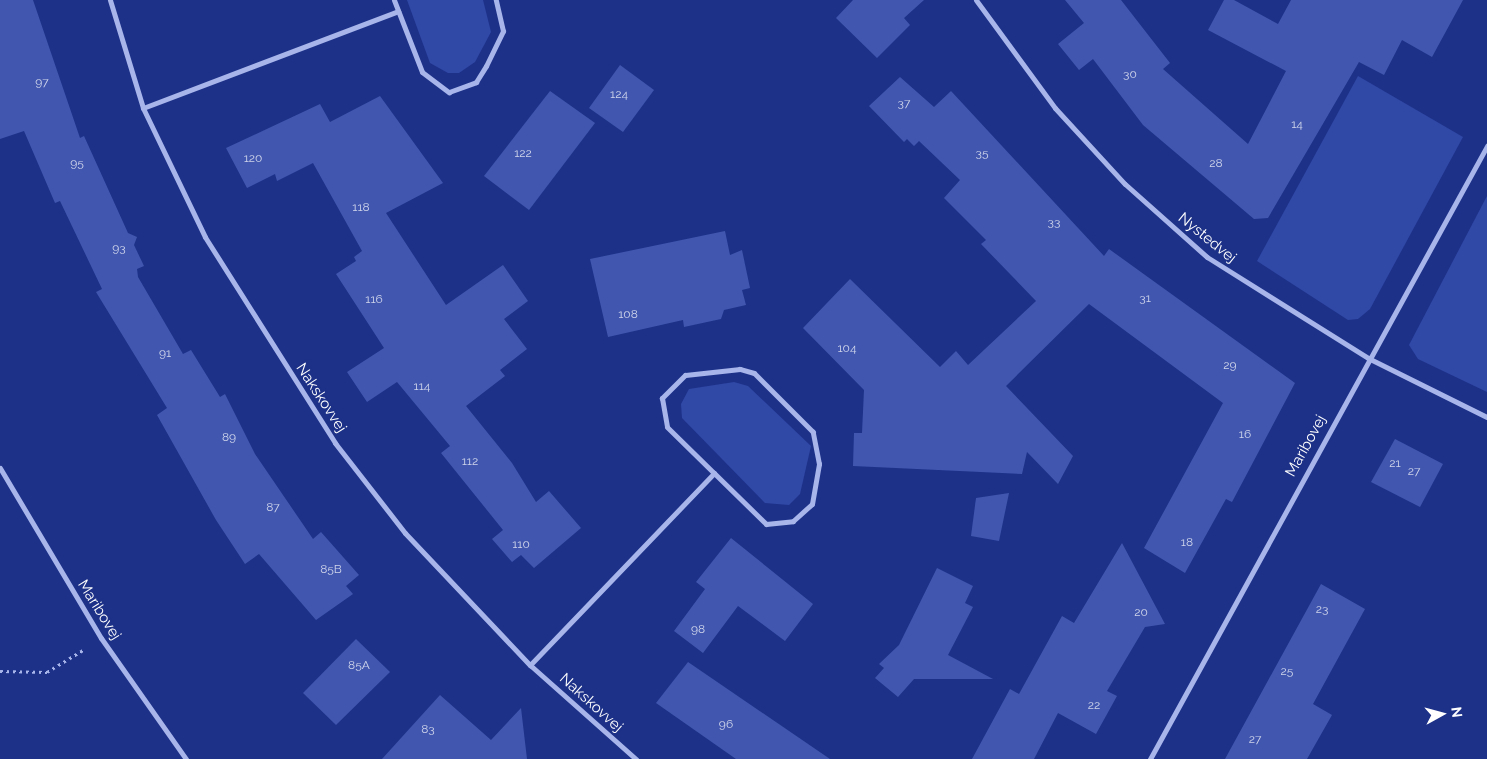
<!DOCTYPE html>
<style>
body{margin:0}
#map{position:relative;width:1487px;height:759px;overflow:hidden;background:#1d3188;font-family:Raleway,sans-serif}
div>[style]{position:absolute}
.green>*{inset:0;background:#3048a6}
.building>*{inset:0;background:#4157af}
.path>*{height:3px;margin-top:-1.5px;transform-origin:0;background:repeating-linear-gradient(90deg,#a7b5eb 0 2.5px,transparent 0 6.5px)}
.street>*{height:5px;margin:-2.5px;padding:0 2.5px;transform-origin:2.5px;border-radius:2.5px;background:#a7b5eb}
span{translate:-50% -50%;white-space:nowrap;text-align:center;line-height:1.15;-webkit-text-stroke:4px #1d3188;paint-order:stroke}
.number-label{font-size:12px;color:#d0d5eb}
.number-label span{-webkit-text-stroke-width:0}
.street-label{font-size:15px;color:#fff}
.north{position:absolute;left:1417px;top:689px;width:50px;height:50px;-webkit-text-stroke:4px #1d3188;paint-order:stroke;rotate:83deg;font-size:14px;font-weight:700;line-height:20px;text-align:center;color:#fff}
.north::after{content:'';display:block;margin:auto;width:18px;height:22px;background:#fff;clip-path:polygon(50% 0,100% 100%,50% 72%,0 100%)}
</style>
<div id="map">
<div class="green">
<i style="clip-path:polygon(407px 0,483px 0,491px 32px,475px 62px,459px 73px,448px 73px,430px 63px)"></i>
<i style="clip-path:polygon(1358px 76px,1463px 137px,1370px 309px,1358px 319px,1348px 320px,1257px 261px)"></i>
<i style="clip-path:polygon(1487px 196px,1487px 392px,1418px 359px,1409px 345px)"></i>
<i style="clip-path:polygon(734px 382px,748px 386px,811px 446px,800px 494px,789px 505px,765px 503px,682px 418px,681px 404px,689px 389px)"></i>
</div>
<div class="building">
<i style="clip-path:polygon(0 0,33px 0,80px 138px,84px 136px,128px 233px,137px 237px,134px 245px,144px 266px,137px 269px,138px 277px,183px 354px,191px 350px,220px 397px,225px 394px,255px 454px,313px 539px,321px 532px,359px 575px,346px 586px,353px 594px,316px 620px,259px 554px,245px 564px,216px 520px,157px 415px,167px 408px,96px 292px,102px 289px,60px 201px,55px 203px,24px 131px,0 139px)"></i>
<i style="clip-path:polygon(853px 0,924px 0,904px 18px,910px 25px,877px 58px,836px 18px)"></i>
<i style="clip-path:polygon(1065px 0,1121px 0,1170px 63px,1163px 69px,1248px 144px,1286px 71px,1208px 30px,1224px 0,1234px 0,1278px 24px,1291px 0,1463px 0,1432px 57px,1402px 40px,1384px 75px,1359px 62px,1268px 218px,1254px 219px,1143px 125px,1093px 59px,1079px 70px,1058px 44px,1084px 23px)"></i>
<i style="clip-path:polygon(620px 65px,654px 90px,623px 132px,589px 108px)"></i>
<i style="clip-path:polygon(900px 77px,934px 107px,951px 91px,1104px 256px,1109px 249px,1295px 383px,1232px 502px,1226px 499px,1185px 573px,1144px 548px,1223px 403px,1089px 304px,1006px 386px,1073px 456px,1058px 484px,1027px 452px,1022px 474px,853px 466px,854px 433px,862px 433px,864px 390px,803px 328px,850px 279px,940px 367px,956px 351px,968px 365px,1036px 301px,981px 244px,986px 240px,944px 198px,960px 180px,919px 141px,914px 146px,907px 139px,904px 142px,869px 106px)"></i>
<i style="clip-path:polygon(550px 91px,595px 123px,529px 210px,484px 176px)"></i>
<i style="clip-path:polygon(380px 96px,443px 183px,386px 213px,446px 305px,503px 265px,528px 301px,504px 319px,527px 349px,500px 370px,505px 376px,466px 406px,512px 463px,536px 502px,549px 491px,581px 528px,534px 568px,521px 555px,512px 562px,492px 539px,503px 530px,441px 453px,450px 446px,397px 382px,367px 402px,347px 372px,384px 348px,336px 274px,356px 261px,354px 257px,362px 251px,313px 163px,277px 181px,275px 174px,247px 188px,226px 148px,320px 104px,330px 122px)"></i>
<i style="clip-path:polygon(725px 231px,730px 255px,742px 250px,750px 288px,742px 290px,746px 305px,724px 310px,721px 319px,684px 327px,683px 320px,608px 337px,590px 259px)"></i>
<i style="clip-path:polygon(1395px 439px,1443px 464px,1420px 507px,1371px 482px)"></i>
<i style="clip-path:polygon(1009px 493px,999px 541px,971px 536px,976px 498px)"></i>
<i style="clip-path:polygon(731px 538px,813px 604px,785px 641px,738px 606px,703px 653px,674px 631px,705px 589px,696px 582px)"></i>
<i style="clip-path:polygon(1122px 543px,1165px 624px,1145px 627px,1107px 691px,1117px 696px,1096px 734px,1058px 713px,1034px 759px,972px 759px,1010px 689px,1019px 694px,1062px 616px,1074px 623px)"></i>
<i style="clip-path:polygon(937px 568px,973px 586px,965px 603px,973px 607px,948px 655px,993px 679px,914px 679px,898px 697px,875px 678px,884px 668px,879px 664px,899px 645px)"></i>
<i style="clip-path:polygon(1321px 584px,1365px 609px,1313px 704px,1332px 715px,1307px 759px,1225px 759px)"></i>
<i style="clip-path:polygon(356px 639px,390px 672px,336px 725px,303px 693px)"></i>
<i style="clip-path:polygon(688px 662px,830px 759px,736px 759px,656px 703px)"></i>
<i style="clip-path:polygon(440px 695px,491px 740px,521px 708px,527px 759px,382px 759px)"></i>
</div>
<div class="path">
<i style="left:0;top:671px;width:47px;rotate:1.2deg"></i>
<i style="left:47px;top:672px;width:42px;rotate:-31.4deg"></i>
</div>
<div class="street">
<i style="left:110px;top:0;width:113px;rotate:73deg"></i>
<i style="left:143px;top:108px;width:143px;rotate:64.3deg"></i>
<i style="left:205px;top:237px;width:244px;rotate:57.7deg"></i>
<i style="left:335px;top:443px;width:114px;rotate:52.1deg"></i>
<i style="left:405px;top:533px;width:182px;rotate:46.6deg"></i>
<i style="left:530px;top:665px;width:142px;rotate:41.6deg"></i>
<i style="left:394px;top:0;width:77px;rotate:68.7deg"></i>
<i style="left:422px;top:72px;width:34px;rotate:37deg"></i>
<i style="left:449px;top:92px;width:29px;rotate:-20deg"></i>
<i style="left:476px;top:82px;width:19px;rotate:-58deg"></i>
<i style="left:486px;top:66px;width:39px;rotate:-64deg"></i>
<i style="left:503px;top:31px;width:32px;rotate:-103deg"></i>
<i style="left:976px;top:0;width:134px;rotate:53.8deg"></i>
<i style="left:1055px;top:108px;width:103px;rotate:47.4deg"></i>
<i style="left:1125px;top:184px;width:110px;rotate:41.7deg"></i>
<i style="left:1207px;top:257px;width:190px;rotate:32.1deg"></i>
<i style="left:1368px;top:358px;width:133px;rotate:26.4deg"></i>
<i style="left:143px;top:108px;width:273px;rotate:-20.8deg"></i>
<i style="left:0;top:468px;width:198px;rotate:59.3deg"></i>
<i style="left:101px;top:638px;width:148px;rotate:54.9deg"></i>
<i style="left:530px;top:665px;width:266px;rotate:-46.2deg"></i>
<i style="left:714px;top:473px;width:73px;rotate:44.4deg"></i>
<i style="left:766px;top:524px;width:27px;rotate:-6deg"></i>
<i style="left:793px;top:521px;width:25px;rotate:-42deg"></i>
<i style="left:812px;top:504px;width:41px;rotate:-80.1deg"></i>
<i style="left:819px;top:464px;width:33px;rotate:-101deg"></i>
<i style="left:813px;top:432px;width:83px;rotate:-135deg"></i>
<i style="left:754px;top:373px;width:15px;rotate:-164deg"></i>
<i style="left:740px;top:369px;width:55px;rotate:173.8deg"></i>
<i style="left:685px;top:375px;width:33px;rotate:135deg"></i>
<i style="left:662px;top:398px;width:29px;rotate:80deg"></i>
<i style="left:667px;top:427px;width:66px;rotate:44.4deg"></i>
<i style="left:1150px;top:759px;width:700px;rotate:-61.2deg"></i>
</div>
<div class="number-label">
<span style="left:1130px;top:75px">30</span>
<span style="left:42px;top:83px">97</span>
<span style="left:619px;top:95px">124</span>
<span style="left:904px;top:104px">37</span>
<span style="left:1297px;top:125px">14</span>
<span style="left:523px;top:154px">122</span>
<span style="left:982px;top:154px">35</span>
<span style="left:253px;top:159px">120</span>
<span style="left:77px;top:164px">95</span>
<span style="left:1216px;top:164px">28</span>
<span style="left:361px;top:208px">118</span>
<span style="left:1054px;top:223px">33</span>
<span style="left:119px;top:249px">93</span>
<span style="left:1145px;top:299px">31</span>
<span style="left:374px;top:300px">116</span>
<span style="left:628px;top:315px">108</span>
<span style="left:847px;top:349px">104</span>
<span style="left:165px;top:354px">91</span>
<span style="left:1230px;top:366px">29</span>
<span style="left:422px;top:387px">114</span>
<span style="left:1245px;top:435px">16</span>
<span style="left:229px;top:438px">89</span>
<span style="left:470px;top:462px">112</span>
<span style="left:1395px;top:464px">21</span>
<span style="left:1414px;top:472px">27</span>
<span style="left:273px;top:508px">87</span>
<span style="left:1187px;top:543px">18</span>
<span style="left:521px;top:545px">110</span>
<span style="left:331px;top:570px">85B</span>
<span style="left:1322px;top:610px">23</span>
<span style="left:1141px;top:613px">20</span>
<span style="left:698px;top:630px">98</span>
<span style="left:359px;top:666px">85A</span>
<span style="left:1287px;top:672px">25</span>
<span style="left:1094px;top:706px">22</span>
<span style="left:726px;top:725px">96</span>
<span style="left:428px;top:730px">83</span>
<span style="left:1255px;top:740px">27</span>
</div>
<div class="street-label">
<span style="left:1207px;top:238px;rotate:39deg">Nystedvej</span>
<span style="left:321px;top:398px;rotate:57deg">Nakskovvej</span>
<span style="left:1306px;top:446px;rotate:-61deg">Maribovej</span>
<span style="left:99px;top:610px;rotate:58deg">Maribovej</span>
<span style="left:591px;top:703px;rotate:42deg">Nakskovvej</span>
</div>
<div class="north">N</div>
</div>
